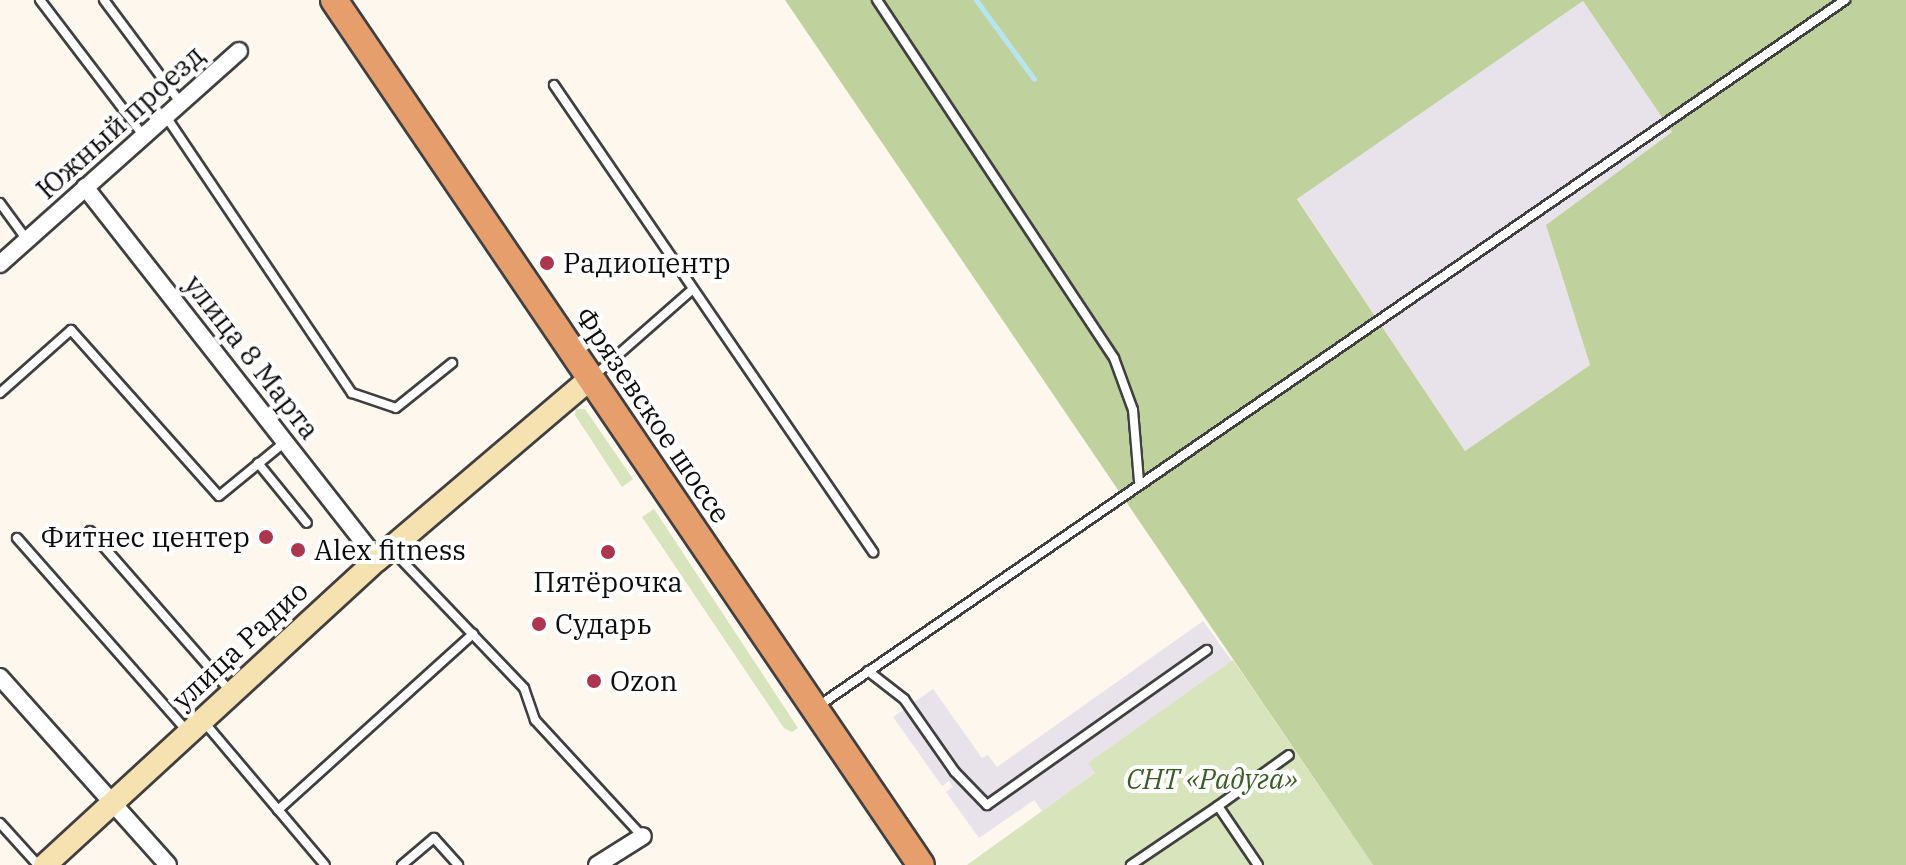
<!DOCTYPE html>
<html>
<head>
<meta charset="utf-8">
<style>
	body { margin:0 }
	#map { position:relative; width:1906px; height:865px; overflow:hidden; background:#fdf7ee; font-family:"IBM Plex Serif",serif }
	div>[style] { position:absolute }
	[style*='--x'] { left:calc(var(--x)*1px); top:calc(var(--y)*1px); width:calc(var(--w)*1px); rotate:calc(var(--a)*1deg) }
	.industrial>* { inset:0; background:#e8e2ea }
	.green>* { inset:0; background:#d8e4bc }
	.forest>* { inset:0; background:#bfd29d }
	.stream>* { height:5px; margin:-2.5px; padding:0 2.5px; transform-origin:2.5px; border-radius:2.5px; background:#b8e4ef }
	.roads { filter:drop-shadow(2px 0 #404040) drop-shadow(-2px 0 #404040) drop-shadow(0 2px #404040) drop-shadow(0 -2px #404040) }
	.service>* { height:8px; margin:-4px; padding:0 4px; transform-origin:4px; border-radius:4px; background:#fff }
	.minor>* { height:16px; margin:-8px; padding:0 8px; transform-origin:8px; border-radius:8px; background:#fff }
	.secondary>* { height:22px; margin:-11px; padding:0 11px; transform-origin:11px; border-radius:11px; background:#f6e1b0 }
	.trunk>* { height:26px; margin:-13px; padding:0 13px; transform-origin:13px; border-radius:13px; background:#e69f6c }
	.dots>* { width:22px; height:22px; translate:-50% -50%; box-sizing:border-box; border:4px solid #fff; border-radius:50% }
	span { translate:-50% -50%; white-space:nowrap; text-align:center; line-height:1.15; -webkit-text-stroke:8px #fff; paint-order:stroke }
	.street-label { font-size:28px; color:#0d0d0d }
	.poi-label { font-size:28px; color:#0d0d0d }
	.left { translate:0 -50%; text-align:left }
	.right { translate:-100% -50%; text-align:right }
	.park-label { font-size:28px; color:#3a5d25; font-style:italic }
</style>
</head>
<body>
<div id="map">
	<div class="industrial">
		<i style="clip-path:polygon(1583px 1px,1672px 132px,1546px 225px,1590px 365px,1465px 451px,1297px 198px)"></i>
		<i style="clip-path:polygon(1203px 621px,1232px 661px,1089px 763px,1095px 773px,1042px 811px,1034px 800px,979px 838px,946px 792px,953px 787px,949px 781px,942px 786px,893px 717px,933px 689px,982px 758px,988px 755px,997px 767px)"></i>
	</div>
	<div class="green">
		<i style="clip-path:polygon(585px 409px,633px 479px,622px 487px,575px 415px,576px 409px)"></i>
		<i style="clip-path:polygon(654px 509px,798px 728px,792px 732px,784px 728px,642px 517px)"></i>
		<i style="clip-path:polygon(1233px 660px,1373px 865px,967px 865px,1095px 773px,1088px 763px)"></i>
	</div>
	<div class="forest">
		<i style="clip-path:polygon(evenodd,785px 0,1906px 0,1906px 865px,1373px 865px,785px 0,1583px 1px,1672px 132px,1546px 225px,1590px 365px,1465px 451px,1297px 199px,1583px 1px)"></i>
	</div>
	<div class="stream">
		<i style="--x:976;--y:0;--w:98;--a:53.7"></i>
	</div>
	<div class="roads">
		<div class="service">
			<i style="--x:40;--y:0;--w:168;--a:52.7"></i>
			<i style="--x:104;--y:0;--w:127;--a:53.3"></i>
			<i style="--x:877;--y:0;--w:429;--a:56.5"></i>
			<i style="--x:1114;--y:358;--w:55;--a:69.9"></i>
			<i style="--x:1133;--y:410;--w:71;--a:85.2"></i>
			<i style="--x:554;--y:85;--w:566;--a:55.66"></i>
			<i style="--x:165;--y:115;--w:335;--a:56.1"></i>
			<i style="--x:352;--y:393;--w:46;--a:18.8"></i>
			<i style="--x:396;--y:408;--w:72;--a:-38.8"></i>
			<i style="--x:0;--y:203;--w:46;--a:53.9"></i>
			<i style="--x:595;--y:375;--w:130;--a:-41.3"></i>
			<i style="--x:0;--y:393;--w:95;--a:-41.6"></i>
			<i style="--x:71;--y:330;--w:222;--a:48.3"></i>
			<i style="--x:219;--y:496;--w:85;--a:-39.3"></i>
			<i style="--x:258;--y:463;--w:77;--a:50.8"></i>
			<i style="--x:90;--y:531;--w:214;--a:48.8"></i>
			<i style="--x:17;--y:538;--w:259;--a:48.6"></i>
			<i style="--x:392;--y:550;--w:191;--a:46.3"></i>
			<i style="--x:524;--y:688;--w:34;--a:71"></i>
			<i style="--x:535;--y:720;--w:158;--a:47.3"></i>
			<i style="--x:868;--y:671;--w:46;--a:37.9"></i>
			<i style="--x:904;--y:699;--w:89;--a:55.1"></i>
			<i style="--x:955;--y:772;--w:46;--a:45.9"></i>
			<i style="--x:987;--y:805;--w:269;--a:-35.2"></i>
			<i style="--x:817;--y:707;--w:1248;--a:-34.52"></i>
			<i style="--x:204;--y:722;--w:187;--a:49.8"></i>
			<i style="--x:1218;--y:806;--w:87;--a:-35.7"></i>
			<i style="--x:278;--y:810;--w:263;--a:-42.1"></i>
			<i style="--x:0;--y:823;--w:57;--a:47.9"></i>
			<i style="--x:402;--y:865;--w:42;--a:-40.2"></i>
			<i style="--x:434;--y:838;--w:36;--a:48"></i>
			<i style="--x:1131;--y:865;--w:105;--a:-34.1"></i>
			<i style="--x:1218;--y:806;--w:71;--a:55.9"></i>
		</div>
		<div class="minor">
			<i style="--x:85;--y:187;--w:474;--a:51.9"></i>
			<i style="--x:0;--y:264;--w:320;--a:-41.7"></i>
			<i style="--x:0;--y:677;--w:252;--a:48.2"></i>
			<i style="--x:597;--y:865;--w:54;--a:-32.2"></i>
		</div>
		<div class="secondary">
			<i style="--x:45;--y:865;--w:451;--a:-42.6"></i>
			<i style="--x:377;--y:560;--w:280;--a:-40.4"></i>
		</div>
		<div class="trunk">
			<i style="--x:334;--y:0;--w:1045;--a:55.84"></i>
		</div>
	</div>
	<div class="dots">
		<i style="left:547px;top:263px;background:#ac3550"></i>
		<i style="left:266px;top:537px;background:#ac3550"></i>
		<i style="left:298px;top:550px;background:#ac3550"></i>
		<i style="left:608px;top:552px;background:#ac3550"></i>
		<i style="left:539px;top:624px;background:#ac3550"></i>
		<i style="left:594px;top:681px;background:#ac3550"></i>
	</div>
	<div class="street-label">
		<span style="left:120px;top:122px;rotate:-42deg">Южный проезд</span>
		<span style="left:252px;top:357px;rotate:52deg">улица 8 Марта</span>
		<span style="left:653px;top:415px;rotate:56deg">Фрязевское шоссе</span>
		<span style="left:240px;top:645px;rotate:-43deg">улица Радио</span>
	</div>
	<div class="poi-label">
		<span class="left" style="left:563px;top:263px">Радиоцентр</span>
		<span class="right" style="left:250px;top:537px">Фитнес центер</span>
		<span class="left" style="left:314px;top:550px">Alex fitness</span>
		<span style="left:608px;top:582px">Пятёрочка</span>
		<span class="left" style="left:555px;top:624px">Сударь</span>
		<span class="left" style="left:610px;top:681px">Ozon</span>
	</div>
	<div class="park-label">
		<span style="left:1212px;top:779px">СНТ «Радуга»</span>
	</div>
</div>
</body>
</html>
